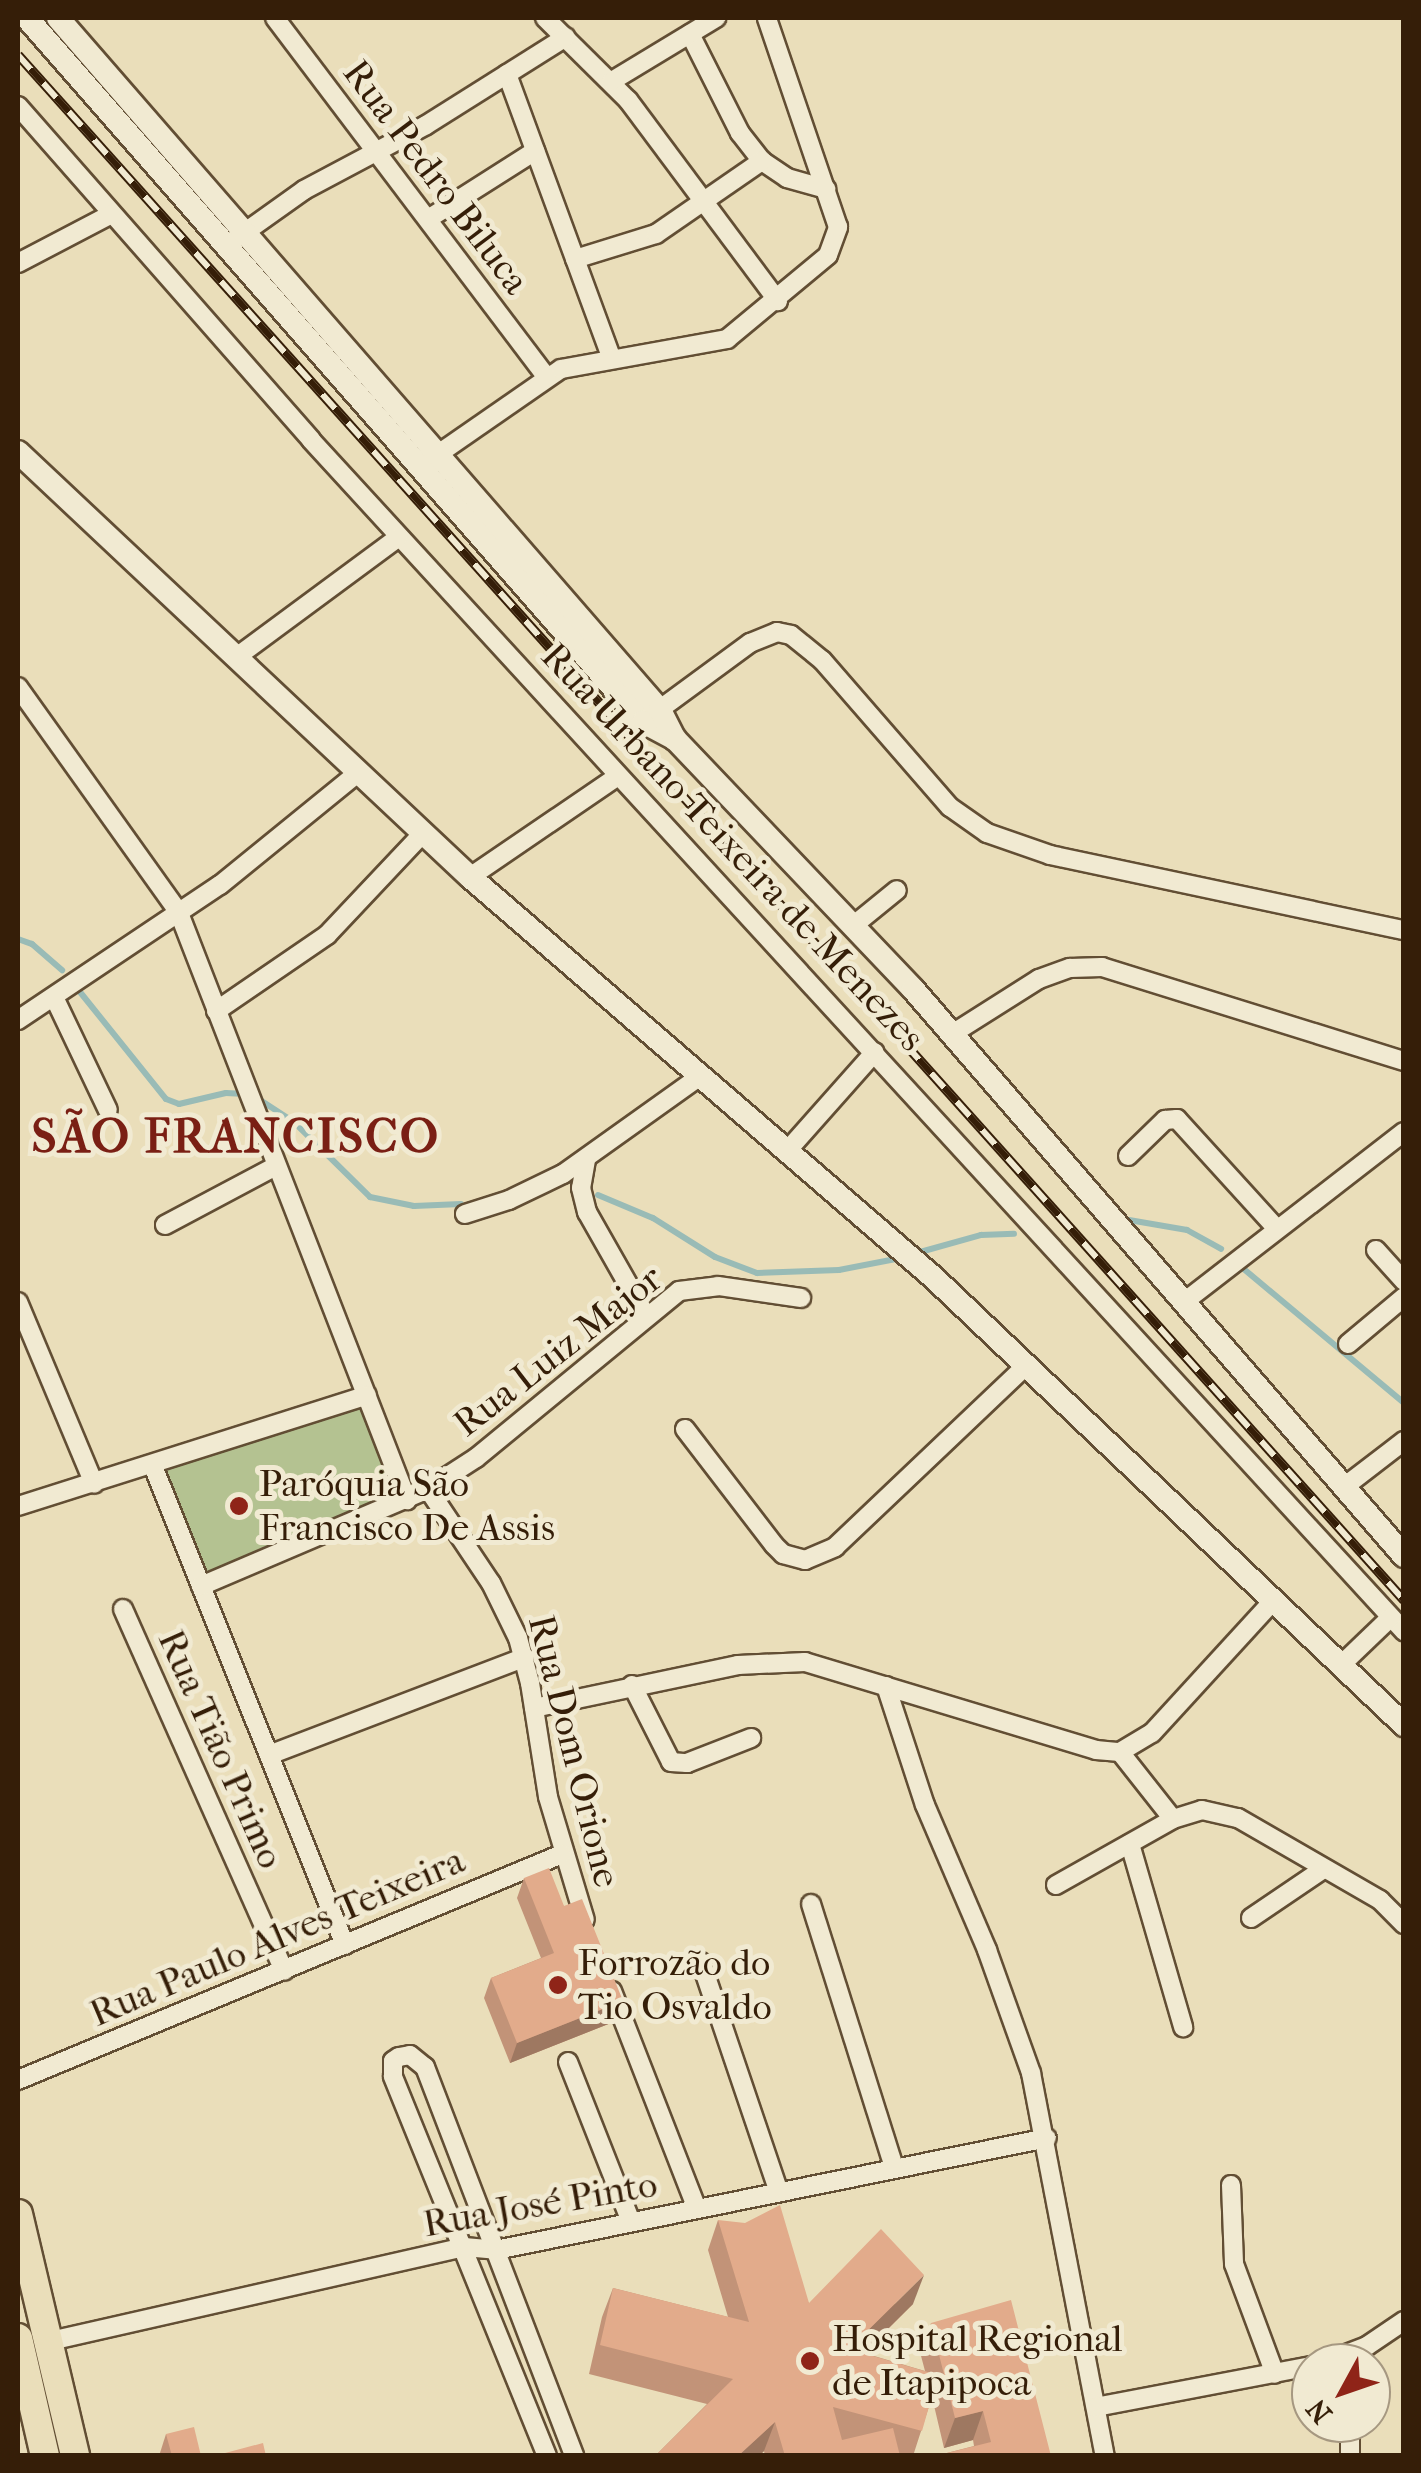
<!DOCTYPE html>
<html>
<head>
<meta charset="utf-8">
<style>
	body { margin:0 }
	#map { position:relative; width:1421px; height:2473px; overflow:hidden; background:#eadeba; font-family:"IM FELL French Canon",serif }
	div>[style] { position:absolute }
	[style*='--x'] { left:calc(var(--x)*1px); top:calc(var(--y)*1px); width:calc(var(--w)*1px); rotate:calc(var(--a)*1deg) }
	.green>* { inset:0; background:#b4c291 }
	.stream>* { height:6px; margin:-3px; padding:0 3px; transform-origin:3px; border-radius:3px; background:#99bbb6 }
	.roads { filter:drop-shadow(2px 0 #624e34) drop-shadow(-2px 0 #624e34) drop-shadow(0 2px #624e34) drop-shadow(0 -2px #624e34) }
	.street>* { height:18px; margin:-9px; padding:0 9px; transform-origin:9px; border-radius:9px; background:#f1ead2 }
	.secondary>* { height:22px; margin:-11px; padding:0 11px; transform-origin:11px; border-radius:11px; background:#f1ead2 }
	.primary>* { height:28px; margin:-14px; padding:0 14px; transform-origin:14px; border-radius:14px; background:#eadeba }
	.rail>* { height:10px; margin-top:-5px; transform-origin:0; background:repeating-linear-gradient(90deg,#f1ead2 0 19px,#351e08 0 38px); box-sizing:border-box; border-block:2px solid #351e08 }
	.wall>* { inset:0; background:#c29378 }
	.shaded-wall>* { inset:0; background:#9e7861 }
	.building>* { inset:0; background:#e2ab8b }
	.dots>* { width:28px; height:28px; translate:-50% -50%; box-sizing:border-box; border:5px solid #f1ead2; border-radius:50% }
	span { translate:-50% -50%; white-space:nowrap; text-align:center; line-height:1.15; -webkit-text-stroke:10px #f1ead2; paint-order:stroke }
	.street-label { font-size:38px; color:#351e08 }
	.poi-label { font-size:38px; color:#351e08 }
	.left { translate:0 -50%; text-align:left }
	.district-label { font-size:48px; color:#7a1f14; font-weight:700; letter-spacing:2.5px }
	.frame { position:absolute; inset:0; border:20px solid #351e08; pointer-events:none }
	.north { position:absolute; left:1291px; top:2343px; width:100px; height:100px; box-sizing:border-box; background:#f1ead2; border:2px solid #a69881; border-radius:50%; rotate:230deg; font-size:28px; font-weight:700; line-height:40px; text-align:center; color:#351e08 }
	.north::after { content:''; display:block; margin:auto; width:35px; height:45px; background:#8f2418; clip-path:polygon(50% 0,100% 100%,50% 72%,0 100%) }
</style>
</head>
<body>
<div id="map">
	<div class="green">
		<i style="clip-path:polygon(367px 1395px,407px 1500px,201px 1586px,153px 1466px)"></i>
	</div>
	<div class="stream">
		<i style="--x:18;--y:939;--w:15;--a:20"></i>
		<i style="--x:32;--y:944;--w:40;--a:41"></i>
		<i style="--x:80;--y:992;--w:137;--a:51.2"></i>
		<i style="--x:166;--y:1099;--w:14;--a:21"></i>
		<i style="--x:179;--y:1104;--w:48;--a:-13.2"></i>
		<i style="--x:226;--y:1093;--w:19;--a:3"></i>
		<i style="--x:257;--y:1098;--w:44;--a:33"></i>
		<i style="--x:294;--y:1122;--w:107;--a:44.6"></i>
		<i style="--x:370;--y:1197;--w:45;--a:11.6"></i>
		<i style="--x:414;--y:1206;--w:47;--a:-2.4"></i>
		<i style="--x:598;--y:1195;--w:60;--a:22.7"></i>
		<i style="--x:653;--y:1218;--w:73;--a:32.2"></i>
		<i style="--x:715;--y:1257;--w:45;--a:20.9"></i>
		<i style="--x:757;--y:1273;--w:82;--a:-2.1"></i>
		<i style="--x:839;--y:1270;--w:63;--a:-11"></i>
		<i style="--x:1129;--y:1220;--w:59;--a:9.8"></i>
		<i style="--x:1187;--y:1230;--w:39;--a:29"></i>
		<i style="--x:913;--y:1254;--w:71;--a:-15.6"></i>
		<i style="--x:981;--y:1235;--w:33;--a:-2"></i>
		<i style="--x:1239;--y:1265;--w:215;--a:39.9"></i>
	</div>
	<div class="roads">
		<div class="street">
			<i style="--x:275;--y:18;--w:449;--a:52.9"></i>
			<i style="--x:545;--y:18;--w:117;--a:44.7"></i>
			<i style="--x:628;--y:100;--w:251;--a:53.3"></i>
			<i style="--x:690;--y:34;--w:111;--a:63.2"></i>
			<i style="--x:740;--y:133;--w:36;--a:52"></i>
			<i style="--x:762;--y:161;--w:30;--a:34"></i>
			<i style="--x:787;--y:178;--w:41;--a:15.8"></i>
			<i style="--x:507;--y:74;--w:301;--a:69.8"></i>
			<i style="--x:612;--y:81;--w:122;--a:-31.2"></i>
			<i style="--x:18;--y:106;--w:444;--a:48.7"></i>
			<i style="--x:311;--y:440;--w:1617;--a:47.46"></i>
			<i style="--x:428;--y:219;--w:127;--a:-32.4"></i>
			<i style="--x:234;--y:240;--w:86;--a:-35.5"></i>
			<i style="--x:304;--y:190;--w:138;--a:-28"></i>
			<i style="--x:426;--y:125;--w:165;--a:-32.2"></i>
			<i style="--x:575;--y:259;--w:85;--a:-17.2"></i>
			<i style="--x:656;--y:234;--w:129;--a:-34.6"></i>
			<i style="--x:18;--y:263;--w:104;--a:-27.6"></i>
			<i style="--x:431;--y:459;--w:158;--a:-34.7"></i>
			<i style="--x:561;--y:369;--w:169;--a:-10.2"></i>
			<i style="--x:727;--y:339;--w:131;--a:-39.7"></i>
			<i style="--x:828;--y:255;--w:30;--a:-70"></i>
			<i style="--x:838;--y:227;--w:221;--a:-108.8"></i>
			<i style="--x:238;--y:656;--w:200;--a:-36.5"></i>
			<i style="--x:18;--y:687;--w:277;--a:54.5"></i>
			<i style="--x:179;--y:913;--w:630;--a:68.77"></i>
			<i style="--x:652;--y:715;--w:122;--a:-36.3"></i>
			<i style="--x:750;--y:643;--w:29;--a:-22"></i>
			<i style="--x:777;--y:632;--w:14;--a:12"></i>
			<i style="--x:791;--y:635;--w:40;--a:39"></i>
			<i style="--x:822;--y:660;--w:195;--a:49"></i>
			<i style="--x:950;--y:807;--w:45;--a:35.1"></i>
			<i style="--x:987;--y:833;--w:67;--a:19.2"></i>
			<i style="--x:1050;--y:855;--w:362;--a:12"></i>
			<i style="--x:470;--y:877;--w:179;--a:-34.3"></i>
			<i style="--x:854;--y:925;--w:55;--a:-39.1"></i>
			<i style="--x:54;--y:997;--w:125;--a:64.5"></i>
			<i style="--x:216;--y:1011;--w:135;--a:-34.4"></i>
			<i style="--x:327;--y:935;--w:140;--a:-46.7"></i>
			<i style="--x:18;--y:1020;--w:243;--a:-33.8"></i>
			<i style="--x:220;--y:885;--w:179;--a:-39.1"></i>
			<i style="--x:952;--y:1034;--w:103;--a:-32.3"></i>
			<i style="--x:1039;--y:979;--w:33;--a:-20"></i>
			<i style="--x:1070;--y:968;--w:32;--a:-2"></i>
			<i style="--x:1102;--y:967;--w:316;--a:17.3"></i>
			<i style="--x:787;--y:1151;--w:132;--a:-48.4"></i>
			<i style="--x:1128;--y:1156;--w:52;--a:-44.2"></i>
			<i style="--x:1165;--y:1120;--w:12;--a:-5"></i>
			<i style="--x:1177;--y:1119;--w:149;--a:47.7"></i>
			<i style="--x:586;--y:1160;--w:28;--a:100"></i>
			<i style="--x:581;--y:1188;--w:25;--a:76"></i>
			<i style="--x:587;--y:1212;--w:117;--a:60.4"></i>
			<i style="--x:465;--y:1214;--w:46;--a:-17.7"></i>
			<i style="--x:509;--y:1200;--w:60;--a:-25.7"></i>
			<i style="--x:563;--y:1174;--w:167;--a:-35.5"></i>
			<i style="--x:165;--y:1225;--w:126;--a:-28"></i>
			<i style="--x:1376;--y:1250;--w:42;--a:47.9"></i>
			<i style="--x:18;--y:1302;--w:197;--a:67.3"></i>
			<i style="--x:1184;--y:1302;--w:278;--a:-37.7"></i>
			<i style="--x:1348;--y:1344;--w:73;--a:-40"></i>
			<i style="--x:685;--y:1429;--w:146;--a:52.5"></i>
			<i style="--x:774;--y:1545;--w:13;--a:45"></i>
			<i style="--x:783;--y:1554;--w:23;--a:15"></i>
			<i style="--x:805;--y:1560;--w:33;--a:-23"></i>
			<i style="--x:835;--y:1547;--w:265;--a:-43.5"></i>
			<i style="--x:153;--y:1466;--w:516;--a:68.16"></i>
			<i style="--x:1344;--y:1487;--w:76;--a:-37.5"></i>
			<i style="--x:428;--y:1489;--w:113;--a:56.2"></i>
			<i style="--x:491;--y:1583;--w:61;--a:63.9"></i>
			<i style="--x:518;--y:1638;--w:47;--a:75.1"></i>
			<i style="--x:530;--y:1683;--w:115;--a:81"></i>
			<i style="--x:548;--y:1797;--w:128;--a:73.3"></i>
			<i style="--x:18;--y:1506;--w:366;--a:-17.6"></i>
			<i style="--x:201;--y:1586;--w:247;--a:-23.1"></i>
			<i style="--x:428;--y:1489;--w:57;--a:-32.9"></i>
			<i style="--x:476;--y:1458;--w:263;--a:-39.4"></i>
			<i style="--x:679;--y:1291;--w:39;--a:-7"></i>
			<i style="--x:718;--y:1286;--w:84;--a:8.2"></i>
			<i style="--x:123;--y:1609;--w:396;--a:66"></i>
			<i style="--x:1341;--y:1665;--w:69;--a:-43.8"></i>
			<i style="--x:632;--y:1685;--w:86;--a:63.1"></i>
			<i style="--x:671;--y:1762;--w:16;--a:4"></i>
			<i style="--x:687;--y:1763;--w:69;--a:-21.3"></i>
			<i style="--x:886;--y:1686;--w:125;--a:71.9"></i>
			<i style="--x:925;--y:1805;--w:158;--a:66.8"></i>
			<i style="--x:987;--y:1950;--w:131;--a:70.3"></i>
			<i style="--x:1031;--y:2073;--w:390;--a:79.1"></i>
			<i style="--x:534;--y:1708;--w:208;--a:-11.9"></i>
			<i style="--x:738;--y:1665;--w:67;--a:-2.6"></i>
			<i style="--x:805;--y:1662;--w:304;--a:16.8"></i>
			<i style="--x:1096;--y:1750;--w:24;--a:5"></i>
			<i style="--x:1120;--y:1752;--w:37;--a:-31"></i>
			<i style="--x:1152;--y:1733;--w:179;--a:-47.5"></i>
			<i style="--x:1120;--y:1752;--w:85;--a:51.7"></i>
			<i style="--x:1173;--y:1819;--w:30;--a:-17"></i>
			<i style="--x:1202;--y:1810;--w:37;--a:13"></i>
			<i style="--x:1238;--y:1818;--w:164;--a:30"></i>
			<i style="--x:1380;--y:1900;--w:34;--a:45"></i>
			<i style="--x:269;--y:1755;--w:274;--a:-20.9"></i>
			<i style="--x:1130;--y:1844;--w:191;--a:73.8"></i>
			<i style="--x:1056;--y:1885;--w:134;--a:-29.4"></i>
			<i style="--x:811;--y:1904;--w:276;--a:72.5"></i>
			<i style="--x:1251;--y:1918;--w:86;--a:-34.1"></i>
			<i style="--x:701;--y:1962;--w:243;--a:71.3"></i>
			<i style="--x:612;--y:1991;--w:234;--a:68.7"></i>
			<i style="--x:568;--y:2062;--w:172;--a:68.5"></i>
			<i style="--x:18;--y:2080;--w:589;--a:-22.56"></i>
			<i style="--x:1231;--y:2185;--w:79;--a:87.8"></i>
			<i style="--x:1234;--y:2264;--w:117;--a:69.6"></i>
			<i style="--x:46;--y:2342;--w:429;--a:-12.8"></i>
			<i style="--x:464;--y:2247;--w:32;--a:5"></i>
			<i style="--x:496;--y:2250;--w:562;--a:-11.49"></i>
			<i style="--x:1323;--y:2363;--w:47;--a:-21.1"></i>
			<i style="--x:1367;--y:2346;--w:45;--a:-34"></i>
			<i style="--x:1096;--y:2407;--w:219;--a:-10.8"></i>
			<i style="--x:547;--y:2456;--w:410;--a:-112.1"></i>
			<i style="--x:393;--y:2076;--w:15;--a:-90"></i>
			<i style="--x:393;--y:2061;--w:7;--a:-34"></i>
			<i style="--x:399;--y:2057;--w:11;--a:-10"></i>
			<i style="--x:410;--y:2055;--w:19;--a:39"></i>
			<i style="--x:425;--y:2067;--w:417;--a:69"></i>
			<i style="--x:1350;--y:2456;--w:33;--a:-90"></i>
		</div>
		<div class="secondary">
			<i style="--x:27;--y:18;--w:935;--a:48.81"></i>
			<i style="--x:643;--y:722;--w:36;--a:28"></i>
			<i style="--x:58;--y:18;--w:917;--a:48.98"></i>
			<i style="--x:660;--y:710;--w:33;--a:63"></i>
			<i style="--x:675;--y:739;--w:345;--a:46.4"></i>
			<i style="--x:913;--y:989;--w:750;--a:49.11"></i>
			<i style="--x:18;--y:452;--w:620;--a:43.24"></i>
			<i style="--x:470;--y:877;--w:613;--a:40.83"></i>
			<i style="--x:934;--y:1278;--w:649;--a:43.56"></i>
		</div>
		<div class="primary">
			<i style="--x:18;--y:2214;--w:249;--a:76.7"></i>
			<i style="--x:18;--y:2338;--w:121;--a:77.1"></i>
		</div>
	</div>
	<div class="rail">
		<i style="--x:18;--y:55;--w:2076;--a:48.11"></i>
	</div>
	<div class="wall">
		<i style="clip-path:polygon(524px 1878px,564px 1906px,616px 2021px,510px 2063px,484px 1998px,491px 1978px,541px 1958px,517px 1898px)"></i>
		<i style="clip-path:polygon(718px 2220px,809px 2303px,913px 2304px,864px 2353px,925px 2371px,920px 2352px,931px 2323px,1051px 2456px,935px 2456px,974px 2446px,973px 2440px,944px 2448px,932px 2397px,913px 2456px,765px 2456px,764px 2451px,759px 2456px,655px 2456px,707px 2404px,589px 2374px,602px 2317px,613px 2288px,728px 2317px,708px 2250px)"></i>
		<i style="clip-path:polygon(166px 2434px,201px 2456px,159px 2456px)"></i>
	</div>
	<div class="shaded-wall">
		<i style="clip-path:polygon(623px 2001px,616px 2021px,510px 2063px,517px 2043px)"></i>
		<i style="clip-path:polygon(924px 2275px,913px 2304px,838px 2378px,849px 2349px)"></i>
		<i style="clip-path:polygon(983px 2411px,973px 2440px,944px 2448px,955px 2418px)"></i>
		<i style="clip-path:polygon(775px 2422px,764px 2451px,759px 2456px,738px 2456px)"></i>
	</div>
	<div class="building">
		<i style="clip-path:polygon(549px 1868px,564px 1906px,582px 1899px,623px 2001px,517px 2043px,491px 1978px,554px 1953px,524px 1878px)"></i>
		<i style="clip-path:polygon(780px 2205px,809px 2303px,881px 2229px,924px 2275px,849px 2349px,938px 2375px,922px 2431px,833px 2407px,842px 2440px,893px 2428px,900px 2456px,785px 2456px,775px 2422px,738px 2456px,655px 2456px,733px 2379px,600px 2345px,613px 2288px,749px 2322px,718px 2220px,745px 2223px)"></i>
		<i style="clip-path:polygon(1011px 2300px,1051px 2456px,994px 2456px,994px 2454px,988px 2456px,935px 2456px,991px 2442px,983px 2411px,955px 2418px,931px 2323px)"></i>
		<i style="clip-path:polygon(194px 2427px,201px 2456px,172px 2456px,166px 2434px)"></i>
		<i style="clip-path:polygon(263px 2443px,266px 2456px,214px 2456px)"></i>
	</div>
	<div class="dots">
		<i style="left:239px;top:1506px;background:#8f2418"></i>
		<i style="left:558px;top:1985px;background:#8f2418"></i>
		<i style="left:810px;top:2361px;background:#8f2418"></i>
	</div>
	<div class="street-label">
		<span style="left:436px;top:177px;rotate:53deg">Rua Pedro Biluca</span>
		<span style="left:733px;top:847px;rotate:47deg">Rua Urbano Teixeira de Menezes</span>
		<span style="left:558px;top:1351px;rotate:-38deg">Rua Luiz Major</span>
		<span style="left:221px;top:1749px;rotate:66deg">Rua Tião Primo</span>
		<span style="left:574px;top:1751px;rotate:76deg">Rua Dom Orione</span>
		<span style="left:277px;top:1937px;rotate:-23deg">Rua Paulo Alves Teixeira</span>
		<span style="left:540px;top:2204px;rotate:-10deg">Rua José Pinto</span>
	</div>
	<div class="poi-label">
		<span class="left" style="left:259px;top:1506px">Paróquia São<br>Francisco De Assis</span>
		<span class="left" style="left:578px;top:1985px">Forrozão do<br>Tio Osvaldo</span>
		<span class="left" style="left:832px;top:2361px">Hospital Regional<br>de Itapipoca</span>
	</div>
	<div class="district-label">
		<span style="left:236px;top:1137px">SÃO FRANCISCO</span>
	</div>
	<div class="frame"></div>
	<div class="north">N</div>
</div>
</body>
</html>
